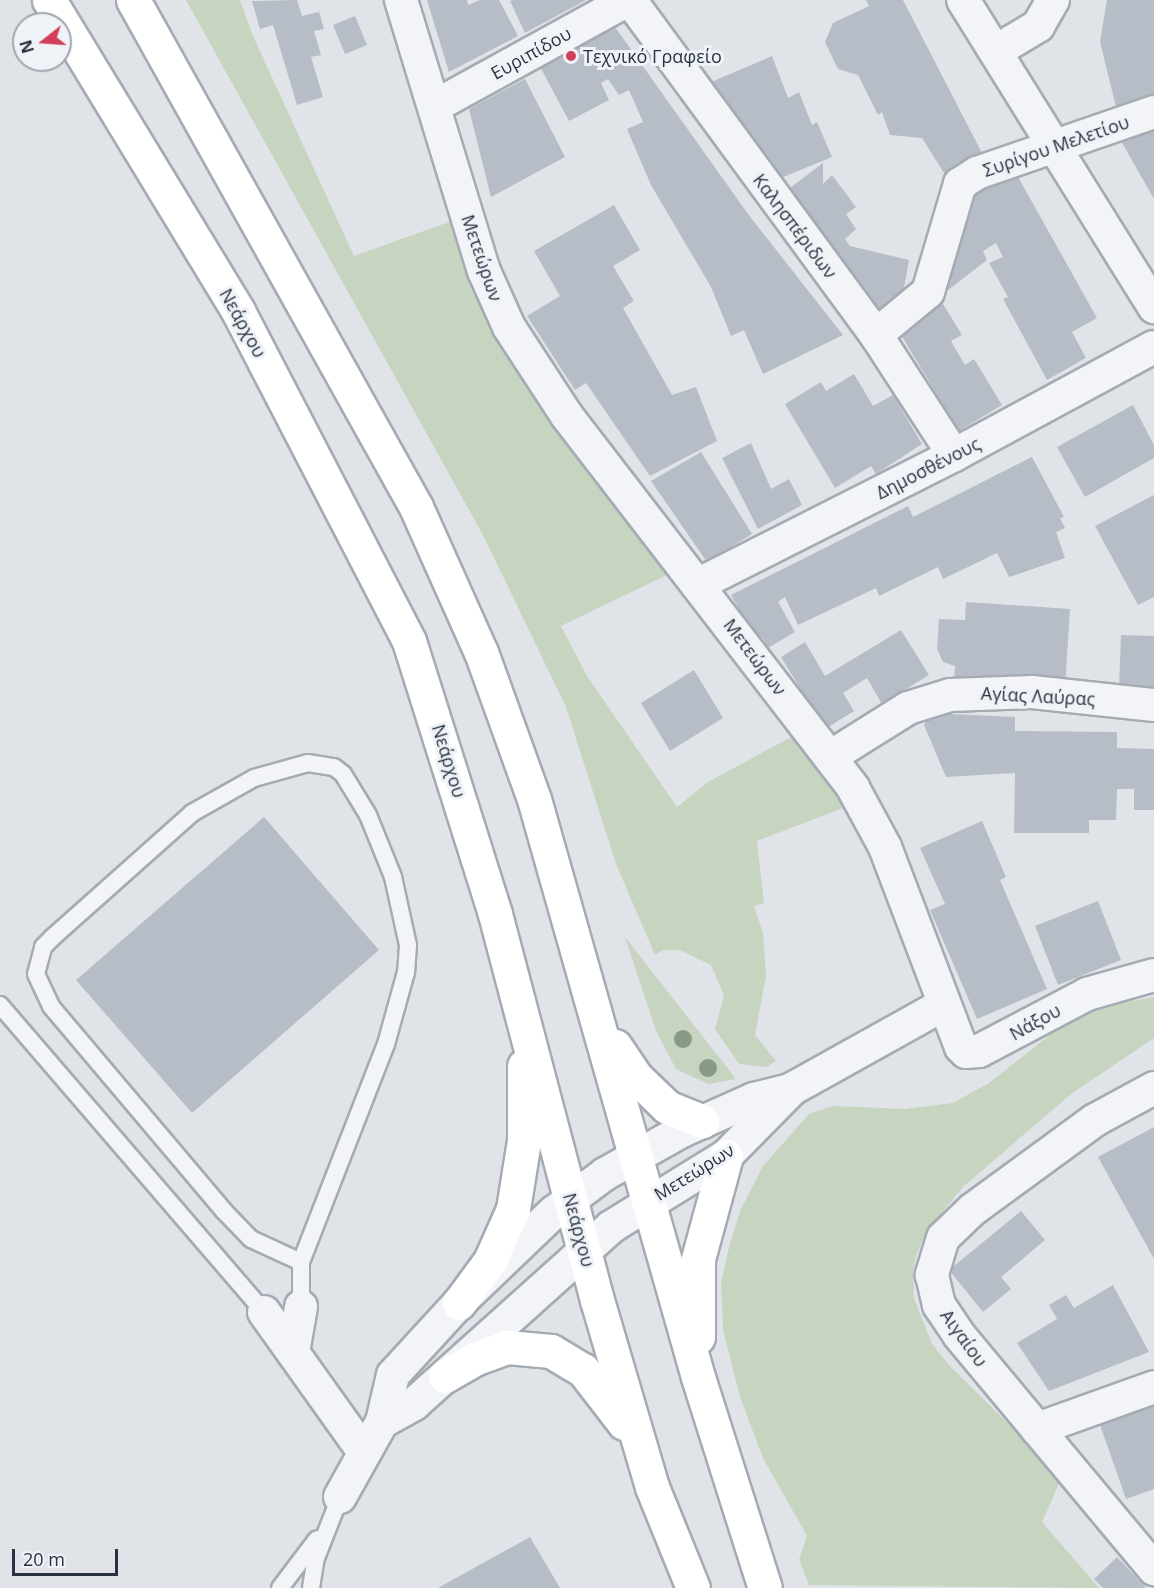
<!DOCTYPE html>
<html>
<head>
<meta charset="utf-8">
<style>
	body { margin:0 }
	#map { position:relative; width:1154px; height:1588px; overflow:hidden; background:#e0e4e9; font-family:"Open Sans",sans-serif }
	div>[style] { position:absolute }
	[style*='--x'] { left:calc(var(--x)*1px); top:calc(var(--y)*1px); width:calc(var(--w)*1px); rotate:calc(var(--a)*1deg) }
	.green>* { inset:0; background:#c6d4c0 }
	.building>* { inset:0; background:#b6bdc6 }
	.roads { filter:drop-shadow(2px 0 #a5abb3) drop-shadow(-2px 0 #a5abb3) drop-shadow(0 2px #a5abb3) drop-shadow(0 -2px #a5abb3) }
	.service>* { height:16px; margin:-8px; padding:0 8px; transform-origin:8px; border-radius:8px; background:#f2f4f7 }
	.minor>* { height:32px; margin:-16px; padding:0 16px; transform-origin:16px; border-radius:16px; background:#f2f4f7 }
	.primary>* { height:33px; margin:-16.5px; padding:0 16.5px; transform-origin:16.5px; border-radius:16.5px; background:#fff }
	.trees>* { width:18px; height:18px; margin:-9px; border-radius:50%; background:#879a85 }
	.dots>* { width:16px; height:16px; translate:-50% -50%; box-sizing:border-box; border:3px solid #eff3f7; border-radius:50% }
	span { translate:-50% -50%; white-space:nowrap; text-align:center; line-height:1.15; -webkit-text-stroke:6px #eff3f7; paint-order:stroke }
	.street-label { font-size:18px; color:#283241 }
	.poi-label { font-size:18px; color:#283241 }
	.left { translate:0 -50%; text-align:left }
	.north { position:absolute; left:12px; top:12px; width:60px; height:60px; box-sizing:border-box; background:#eff3f7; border:2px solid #9fa6ae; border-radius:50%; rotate:253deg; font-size:16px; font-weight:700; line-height:24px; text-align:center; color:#283241 }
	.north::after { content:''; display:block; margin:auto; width:21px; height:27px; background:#d33f5b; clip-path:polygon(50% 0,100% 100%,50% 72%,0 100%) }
	.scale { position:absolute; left:12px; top:1549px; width:106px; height:27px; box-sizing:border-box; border:3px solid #283241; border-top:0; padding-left:8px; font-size:18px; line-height:21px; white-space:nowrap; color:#283241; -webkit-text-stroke:4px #eff3f7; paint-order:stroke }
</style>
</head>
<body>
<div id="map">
	<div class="green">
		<i style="clip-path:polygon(186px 0,240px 0,253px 36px,354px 256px,452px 221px,480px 301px,512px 366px,568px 443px,671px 573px,561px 626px,587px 676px,677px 807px,708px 782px,795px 735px,848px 806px,757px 841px,764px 903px,754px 906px,763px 933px,766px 976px,755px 1035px,776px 1061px,766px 1067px,739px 1064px,715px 1029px,724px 995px,711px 965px,680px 950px,663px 950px,655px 955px,616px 864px,566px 707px,484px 537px)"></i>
		<i style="clip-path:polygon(625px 937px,736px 1079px,708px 1084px,676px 1069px,656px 1031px)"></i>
		<i style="clip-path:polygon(1154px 997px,1154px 1038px,1071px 1094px,963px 1187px,927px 1231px,916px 1255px,913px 1274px,914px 1298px,932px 1344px,949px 1365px,1062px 1477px,1042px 1522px,1099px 1588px,809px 1585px,799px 1560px,807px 1536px,763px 1458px,740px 1397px,723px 1330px,721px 1282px,730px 1243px,741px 1209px,763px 1166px,809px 1114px,833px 1106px,904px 1109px,953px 1103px,989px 1083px,1060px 1027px,1109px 1005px)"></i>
	</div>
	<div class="building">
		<i style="clip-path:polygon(297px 0,302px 16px,319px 12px,324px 29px,314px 31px,321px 55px,311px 57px,323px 97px,297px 105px,273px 25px,260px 29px,252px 1px)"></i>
		<i style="clip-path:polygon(427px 0,467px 0,468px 5px,480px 0,499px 0,518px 36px,449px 72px)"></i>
		<i style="clip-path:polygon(513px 0,586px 0,525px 33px,510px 1px)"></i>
		<i style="clip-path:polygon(866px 0,903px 0,983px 155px,944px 173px,922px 138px,890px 135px,882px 112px,878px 115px,858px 75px,838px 69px,825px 42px,833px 23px,869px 6px)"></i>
		<i style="clip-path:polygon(1107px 0,1154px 0,1154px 106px,1118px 115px,1100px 42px)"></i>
		<i style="clip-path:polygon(355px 16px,367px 45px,345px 54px,333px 25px)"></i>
		<i style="clip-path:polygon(610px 20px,748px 214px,843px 335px,763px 374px,744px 330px,731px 336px,711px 287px,651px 185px,627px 129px,643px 122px,629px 90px,619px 95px,608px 79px,601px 83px,609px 100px,569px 121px,537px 61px)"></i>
		<i style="clip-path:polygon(772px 56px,788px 98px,799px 92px,812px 125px,817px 122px,832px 157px,776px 180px,702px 86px)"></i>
		<i style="clip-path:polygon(525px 79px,565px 157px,491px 197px,469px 109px)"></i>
		<i style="clip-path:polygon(1154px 121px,1154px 199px,1117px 134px)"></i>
		<i style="clip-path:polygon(823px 163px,823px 184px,832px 175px,856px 207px,846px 214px,856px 229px,845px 239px,850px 246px,909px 260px,902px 299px,874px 318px,782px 194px)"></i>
		<i style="clip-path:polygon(1013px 168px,1097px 318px,1072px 332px,1086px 358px,1047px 380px,1003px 299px,1008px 297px,989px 263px,1003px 257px,996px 243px,983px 251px,987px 260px,943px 294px,968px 190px)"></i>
		<i style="clip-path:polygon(614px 205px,640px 250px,613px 266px,634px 301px,623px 308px,672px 395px,696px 387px,717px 441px,650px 476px,586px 383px,575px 390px,527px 316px,560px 296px,534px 251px)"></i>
		<i style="clip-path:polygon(943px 304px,962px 335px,951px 341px,959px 355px,965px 365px,974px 359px,1002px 405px,959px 431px,898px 330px)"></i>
		<i style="clip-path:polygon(854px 374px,873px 406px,893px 395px,922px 444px,876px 474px,871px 466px,835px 488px,785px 404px,821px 382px,826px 391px)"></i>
		<i style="clip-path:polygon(1133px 405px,1154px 445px,1154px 458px,1085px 497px,1057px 447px)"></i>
		<i style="clip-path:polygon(751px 443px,771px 489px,789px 479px,802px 505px,758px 529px,722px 458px)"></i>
		<i style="clip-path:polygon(701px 452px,752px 534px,707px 562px,651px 481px)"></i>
		<i style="clip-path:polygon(1032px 457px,1064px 517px,1060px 518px,1065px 528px,1056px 532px,1065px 558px,1009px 577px,997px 553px,943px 579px,938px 567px,879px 596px,876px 588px,798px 625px,785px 597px,778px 602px,795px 632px,768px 648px,762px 637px,757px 640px,731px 595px,908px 506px,913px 517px)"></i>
		<i style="clip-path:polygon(1154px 495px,1154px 597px,1138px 605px,1095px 526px)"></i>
		<i style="clip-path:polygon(966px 602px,1070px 609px,1065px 687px,954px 679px,955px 666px,943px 662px,937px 649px,939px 619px,965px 620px)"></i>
		<i style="clip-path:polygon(901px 630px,929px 675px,882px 704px,867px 678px,843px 693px,854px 711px,825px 729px,781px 657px,805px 642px,825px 676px)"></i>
		<i style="clip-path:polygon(1121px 635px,1154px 636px,1154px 690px,1119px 688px)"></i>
		<i style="clip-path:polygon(694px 670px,723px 718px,670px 751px,641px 703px)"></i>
		<i style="clip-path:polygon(930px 713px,1015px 717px,1015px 731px,1117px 732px,1117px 748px,1154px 749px,1154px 810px,1134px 810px,1134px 789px,1117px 789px,1116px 820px,1089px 820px,1089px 833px,1014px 833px,1015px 773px,946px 777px,924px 725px)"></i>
		<i style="clip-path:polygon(264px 817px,379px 950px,192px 1113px,76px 980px)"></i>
		<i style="clip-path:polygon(982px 821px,1006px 877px,1000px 880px,1047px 989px,977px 1019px,930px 910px,945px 904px,920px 848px)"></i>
		<i style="clip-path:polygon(1098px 901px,1121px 960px,1058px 985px,1035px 926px)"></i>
		<i style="clip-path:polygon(1154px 1127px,1154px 1259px,1098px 1157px)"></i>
		<i style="clip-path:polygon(1021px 1211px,1045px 1240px,1001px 1277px,1011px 1289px,983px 1312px,949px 1270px)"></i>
		<i style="clip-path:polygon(1113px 1285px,1149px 1352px,1049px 1391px,1017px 1343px,1057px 1319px,1049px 1305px,1066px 1295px,1074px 1308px)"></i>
		<i style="clip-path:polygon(1154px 1401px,1154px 1489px,1126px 1499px,1098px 1419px)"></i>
		<i style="clip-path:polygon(530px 1537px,560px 1588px,438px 1588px)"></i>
		<i style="clip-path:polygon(1117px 1557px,1146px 1588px,1103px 1588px,1094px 1579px)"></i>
	</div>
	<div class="roads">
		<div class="service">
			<i style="--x:0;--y:1005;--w:405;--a:49.3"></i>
			<i style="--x:301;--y:1262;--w:55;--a:-155.3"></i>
			<i style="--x:251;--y:1239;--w:39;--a:-134"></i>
			<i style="--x:224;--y:1211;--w:268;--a:-130.2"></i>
			<i style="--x:51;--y:1006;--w:35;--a:-115"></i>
			<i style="--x:36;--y:974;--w:28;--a:-75"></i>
			<i style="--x:43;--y:947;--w:14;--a:-45"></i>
			<i style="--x:53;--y:937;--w:186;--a:-41.7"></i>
			<i style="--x:192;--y:813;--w:71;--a:-29.4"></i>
			<i style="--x:254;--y:778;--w:56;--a:-15.5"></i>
			<i style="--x:308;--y:763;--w:26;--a:9"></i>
			<i style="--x:334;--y:767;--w:11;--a:38"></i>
			<i style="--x:343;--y:774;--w:48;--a:58.6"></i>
			<i style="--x:368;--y:815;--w:67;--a:68"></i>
			<i style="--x:393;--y:877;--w:70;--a:77.6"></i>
			<i style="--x:408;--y:945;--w:27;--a:94"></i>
			<i style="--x:406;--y:972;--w:75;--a:105.5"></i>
			<i style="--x:386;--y:1044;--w:234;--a:111.3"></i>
			<i style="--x:301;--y:1262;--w:45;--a:90"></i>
			<i style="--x:280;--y:1588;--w:61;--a:-52.9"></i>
			<i style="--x:311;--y:1588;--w:30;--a:-81"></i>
			<i style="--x:316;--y:1558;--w:66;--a:-68.5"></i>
		</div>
		<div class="minor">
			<i style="--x:401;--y:0;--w:283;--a:73"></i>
			<i style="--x:484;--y:271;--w:61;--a:65.9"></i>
			<i style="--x:509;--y:327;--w:106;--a:56.9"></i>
			<i style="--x:567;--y:416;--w:469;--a:52.4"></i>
			<i style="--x:853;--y:788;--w:67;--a:61.5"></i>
			<i style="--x:885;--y:847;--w:214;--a:69.2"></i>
			<i style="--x:961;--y:1047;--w:7;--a:45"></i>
			<i style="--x:966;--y:1052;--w:13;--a:-4"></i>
			<i style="--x:979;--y:1051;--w:122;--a:-27.8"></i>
			<i style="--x:1087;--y:994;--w:70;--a:-15.8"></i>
			<i style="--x:630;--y:0;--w:416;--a:53.7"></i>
			<i style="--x:876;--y:335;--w:143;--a:57"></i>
			<i style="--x:963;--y:0;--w:362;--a:58.1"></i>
			<i style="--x:998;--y:50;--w:47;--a:-31"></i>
			<i style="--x:1038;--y:26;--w:30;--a:-60"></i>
			<i style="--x:435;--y:106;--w:220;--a:-28.8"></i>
			<i style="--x:876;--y:335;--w:67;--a:-39.6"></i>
			<i style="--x:928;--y:292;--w:113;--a:-73.5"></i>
			<i style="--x:960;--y:184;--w:20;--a:-33"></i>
			<i style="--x:977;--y:173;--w:187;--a:-19"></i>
			<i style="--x:699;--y:584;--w:286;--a:-26.8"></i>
			<i style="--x:954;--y:455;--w:227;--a:-28.4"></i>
			<i style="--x:830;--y:757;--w:92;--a:-32.1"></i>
			<i style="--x:908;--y:708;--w:44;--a:-17.2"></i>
			<i style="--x:950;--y:695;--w:82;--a:-2.1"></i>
			<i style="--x:1032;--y:692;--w:123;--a:6.1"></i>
			<i style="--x:1154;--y:1088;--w:67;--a:151.5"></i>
			<i style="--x:1095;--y:1120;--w:152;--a:143.8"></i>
			<i style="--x:972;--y:1210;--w:40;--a:136"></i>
			<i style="--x:943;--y:1238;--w:39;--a:107"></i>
			<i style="--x:932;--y:1275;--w:31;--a:77"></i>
			<i style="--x:939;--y:1305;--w:36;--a:56"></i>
			<i style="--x:959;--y:1335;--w:305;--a:50.2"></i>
			<i style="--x:264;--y:1312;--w:172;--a:54.5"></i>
			<i style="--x:293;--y:1352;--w:46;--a:-79.9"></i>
			<i style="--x:382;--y:1422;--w:37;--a:-29"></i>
			<i style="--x:414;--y:1404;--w:265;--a:-41.9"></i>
			<i style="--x:611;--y:1227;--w:135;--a:-31.7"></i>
			<i style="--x:726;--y:1156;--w:94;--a:-45.4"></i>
			<i style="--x:792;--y:1089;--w:173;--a:-29.1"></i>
			<i style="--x:1037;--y:1429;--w:124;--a:-19.7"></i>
			<i style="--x:340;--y:1497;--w:86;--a:-60.8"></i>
			<i style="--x:382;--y:1422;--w:48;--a:-76.8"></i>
			<i style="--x:393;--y:1375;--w:98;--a:-47.5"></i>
			<i style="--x:459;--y:1303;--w:132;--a:-43.8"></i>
			<i style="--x:554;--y:1212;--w:64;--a:-36.7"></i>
			<i style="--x:605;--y:1174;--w:88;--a:-29.2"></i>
			<i style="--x:682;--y:1131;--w:79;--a:-24"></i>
			<i style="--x:754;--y:1099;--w:38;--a:-14"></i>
		</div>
		<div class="primary">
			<i style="--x:49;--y:0;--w:364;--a:58.7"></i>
			<i style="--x:238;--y:311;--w:372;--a:62.6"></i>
			<i style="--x:409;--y:641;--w:286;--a:72.5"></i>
			<i style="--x:495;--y:914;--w:399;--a:75.2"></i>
			<i style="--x:597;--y:1300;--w:195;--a:73.6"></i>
			<i style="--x:652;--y:1487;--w:109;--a:67.9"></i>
			<i style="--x:133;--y:0;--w:581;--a:60.83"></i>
			<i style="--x:416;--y:507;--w:159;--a:65.9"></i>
			<i style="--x:481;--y:652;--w:156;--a:70.2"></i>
			<i style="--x:534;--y:799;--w:601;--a:74.16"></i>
			<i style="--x:698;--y:1377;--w:221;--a:72.4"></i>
			<i style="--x:615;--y:1046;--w:37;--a:56"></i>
			<i style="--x:636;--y:1077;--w:43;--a:44.1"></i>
			<i style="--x:667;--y:1107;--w:38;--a:22"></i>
			<i style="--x:459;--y:1303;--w:52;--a:-53.6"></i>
			<i style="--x:490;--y:1261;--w:57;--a:-66.1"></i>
			<i style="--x:513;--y:1209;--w:70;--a:-80.9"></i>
			<i style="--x:524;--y:1140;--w:74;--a:-90"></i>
			<i style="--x:698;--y:1337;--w:78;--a:-90"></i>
			<i style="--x:698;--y:1259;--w:107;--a:-74.8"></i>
			<i style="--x:445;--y:1376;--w:34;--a:-30"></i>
			<i style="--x:474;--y:1359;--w:35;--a:-20"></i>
			<i style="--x:507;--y:1347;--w:44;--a:5.2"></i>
			<i style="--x:551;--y:1351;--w:37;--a:31"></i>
			<i style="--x:583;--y:1370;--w:67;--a:52.3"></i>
		</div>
	</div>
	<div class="trees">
		<i style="left:683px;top:1039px"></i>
		<i style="left:708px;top:1068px"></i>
	</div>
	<div class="dots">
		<i style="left:571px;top:56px;background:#d33f5b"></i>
	</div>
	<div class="street-label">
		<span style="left:531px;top:53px;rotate:-29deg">Ευριπίδου</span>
		<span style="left:1056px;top:146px;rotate:-19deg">Συρίγου Μελετίου</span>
		<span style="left:795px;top:226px;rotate:53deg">Καλησπέριδων</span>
		<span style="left:482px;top:258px;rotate:71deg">Μετεώρων</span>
		<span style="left:243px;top:323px;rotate:61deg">Νεάρχου</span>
		<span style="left:928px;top:468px;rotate:-27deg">Δημοσθένους</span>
		<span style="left:755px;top:657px;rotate:53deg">Μετεώρων</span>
		<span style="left:1038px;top:696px;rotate:3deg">Αγίας Λαύρας</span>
		<span style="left:449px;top:761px;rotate:73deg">Νεάρχου</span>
		<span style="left:1035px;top:1022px;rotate:-29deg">Νάξου</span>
		<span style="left:694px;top:1172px;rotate:-32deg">Μετεώρων</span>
		<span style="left:579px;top:1230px;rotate:75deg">Νεάρχου</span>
		<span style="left:964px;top:1338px;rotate:54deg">Αιγαίου</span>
	</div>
	<div class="poi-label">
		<span class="left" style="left:583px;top:56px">Τεχνικό Γραφείο</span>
	</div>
	<div class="north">N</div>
	<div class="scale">20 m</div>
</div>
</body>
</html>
